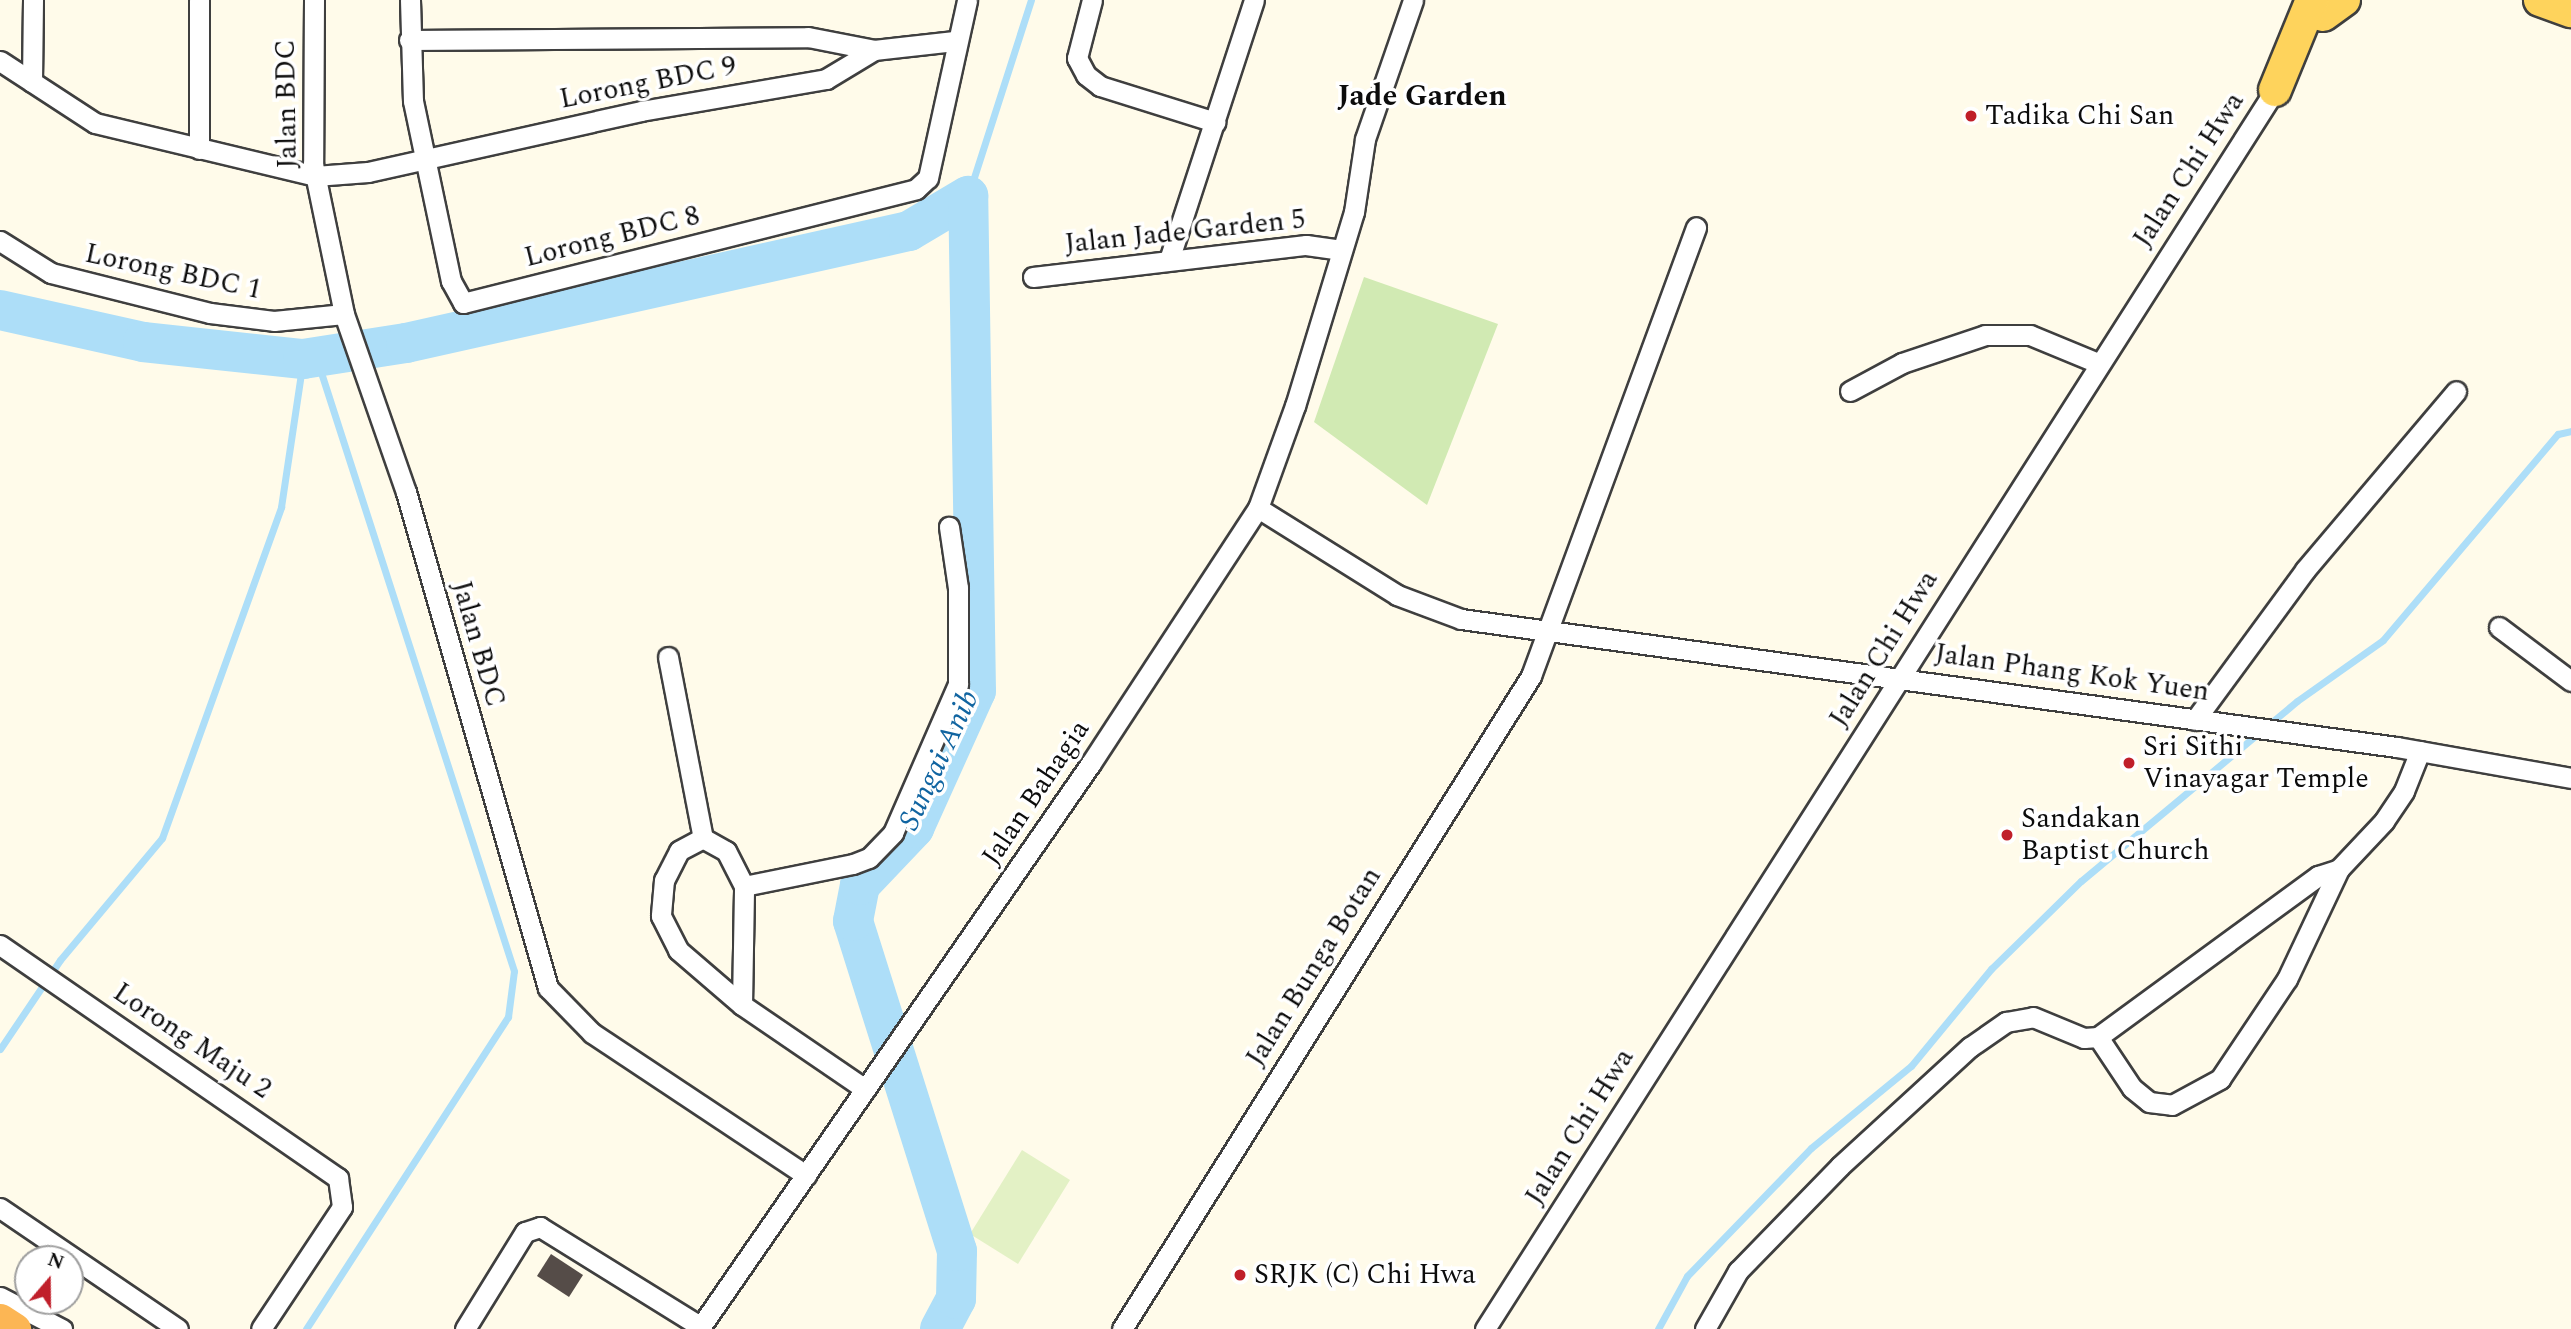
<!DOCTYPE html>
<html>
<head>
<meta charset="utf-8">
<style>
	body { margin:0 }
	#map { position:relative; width:2571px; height:1329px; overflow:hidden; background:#fffbea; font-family:Spectral,serif }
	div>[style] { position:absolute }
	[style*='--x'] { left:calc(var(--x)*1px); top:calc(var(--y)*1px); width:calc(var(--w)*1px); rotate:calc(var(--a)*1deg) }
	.green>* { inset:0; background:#d1eab3 }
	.pitch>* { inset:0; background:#e3f1c5 }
	.stream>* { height:7px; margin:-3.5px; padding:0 3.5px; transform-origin:3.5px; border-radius:3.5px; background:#addef8 }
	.river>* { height:40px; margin:-20px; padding:0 20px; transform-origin:20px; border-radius:20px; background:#addef8 }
	.building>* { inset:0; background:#554c48 }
	.roads { filter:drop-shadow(2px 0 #3f3f3f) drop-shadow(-2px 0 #3f3f3f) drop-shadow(0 2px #3f3f3f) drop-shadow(0 -2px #3f3f3f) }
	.minor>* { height:19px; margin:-9.5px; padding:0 9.5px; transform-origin:9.5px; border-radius:9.5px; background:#fff }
	.primary>* { height:32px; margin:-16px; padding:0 16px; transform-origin:16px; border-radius:16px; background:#fed35c }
	.trunk>* { height:33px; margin:-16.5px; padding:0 16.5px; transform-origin:16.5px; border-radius:16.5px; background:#fcb654 }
	.dots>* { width:19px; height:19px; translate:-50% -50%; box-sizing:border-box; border:4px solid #fff; border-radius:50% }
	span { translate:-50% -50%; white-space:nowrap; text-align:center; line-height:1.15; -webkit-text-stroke:7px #fff; paint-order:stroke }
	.street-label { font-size:28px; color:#0c0c0c }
	.poi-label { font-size:28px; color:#0c0c0c }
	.left { translate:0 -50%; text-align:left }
	.neighbourhood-label { font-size:30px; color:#0c0c0c; font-weight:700 }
	.water-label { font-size:30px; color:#1165a1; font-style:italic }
	.north { position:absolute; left:14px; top:1245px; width:70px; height:70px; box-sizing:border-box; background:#fff; border:2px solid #9e9e9e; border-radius:50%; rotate:20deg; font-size:19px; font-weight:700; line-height:28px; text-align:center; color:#0c0c0c }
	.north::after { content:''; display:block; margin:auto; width:24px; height:32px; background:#c01f2a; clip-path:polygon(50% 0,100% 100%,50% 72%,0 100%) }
</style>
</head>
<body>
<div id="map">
	<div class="green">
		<i style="clip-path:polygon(1364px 277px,1498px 324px,1427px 505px,1314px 422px)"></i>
	</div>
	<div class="pitch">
		<i style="clip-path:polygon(1022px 1150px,1070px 1180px,1018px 1264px,970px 1234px)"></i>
	</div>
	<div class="stream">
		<i style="--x:968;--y:196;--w:206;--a:-72.2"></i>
		<i style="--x:0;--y:1049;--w:107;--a:-56"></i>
		<i style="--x:60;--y:960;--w:159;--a:-50.1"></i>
		<i style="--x:162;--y:838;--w:352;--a:-70.2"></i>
		<i style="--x:281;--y:507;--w:150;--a:-81.5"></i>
		<i style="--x:306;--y:1329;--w:372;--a:-57.1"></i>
		<i style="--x:508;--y:1017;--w:46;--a:-82.6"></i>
		<i style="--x:514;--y:971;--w:645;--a:-107.87"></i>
		<i style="--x:1658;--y:1329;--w:60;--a:-61.3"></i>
		<i style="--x:1687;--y:1276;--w:178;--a:-45.9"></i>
		<i style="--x:1811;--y:1148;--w:129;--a:-39.4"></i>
		<i style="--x:1911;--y:1066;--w:126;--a:-50.5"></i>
		<i style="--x:1991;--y:969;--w:126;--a:-44.4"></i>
		<i style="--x:2081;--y:881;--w:281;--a:-39.8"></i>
		<i style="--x:2297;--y:701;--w:105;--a:-35.3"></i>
		<i style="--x:2383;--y:640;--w:270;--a:-49.7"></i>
		<i style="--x:2558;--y:434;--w:13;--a:-13"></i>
	</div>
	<div class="river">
		<i style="--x:0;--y:310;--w:147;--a:12.6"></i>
		<i style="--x:143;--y:342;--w:161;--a:6.1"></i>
		<i style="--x:303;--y:359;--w:104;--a:-8.8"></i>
		<i style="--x:406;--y:343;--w:515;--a:-12.55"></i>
		<i style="--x:909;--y:231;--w:69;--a:-30.7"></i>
		<i style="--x:940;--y:1329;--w:34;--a:-62"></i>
		<i style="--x:956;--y:1299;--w:48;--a:-88.8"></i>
		<i style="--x:957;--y:1251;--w:346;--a:-107.5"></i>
		<i style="--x:853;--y:921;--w:37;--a:-79"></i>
		<i style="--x:860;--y:885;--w:79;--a:-46.5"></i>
		<i style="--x:914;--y:828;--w:150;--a:-65.7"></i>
		<i style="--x:976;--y:691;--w:495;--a:-90.9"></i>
	</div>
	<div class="building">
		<i style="clip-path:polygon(551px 1254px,583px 1275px,569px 1297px,537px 1276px)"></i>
	</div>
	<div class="roads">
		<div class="minor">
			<i style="--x:199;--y:0;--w:149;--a:90"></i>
			<i style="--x:314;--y:0;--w:164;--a:90.3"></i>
			<i style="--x:313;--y:164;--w:153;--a:78.3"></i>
			<i style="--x:344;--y:314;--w:188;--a:70.8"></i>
			<i style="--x:406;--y:492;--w:516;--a:74.02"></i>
			<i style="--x:548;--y:988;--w:63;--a:45.6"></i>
			<i style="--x:592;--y:1033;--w:257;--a:33.6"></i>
			<i style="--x:410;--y:0;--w:101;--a:88.3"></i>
			<i style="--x:413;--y:101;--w:184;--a:78.1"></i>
			<i style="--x:451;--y:281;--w:25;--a:61"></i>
			<i style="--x:463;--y:303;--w:467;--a:-14.1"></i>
			<i style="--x:916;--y:189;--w:16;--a:-43"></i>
			<i style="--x:928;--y:178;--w:182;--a:-77.6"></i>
			<i style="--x:1092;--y:0;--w:60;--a:104.5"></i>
			<i style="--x:1077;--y:58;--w:19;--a:62"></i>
			<i style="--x:1086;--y:75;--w:18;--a:38"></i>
			<i style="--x:1100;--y:86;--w:121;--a:17.4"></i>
			<i style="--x:409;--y:40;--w:399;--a:-0.4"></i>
			<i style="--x:808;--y:37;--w:67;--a:11.1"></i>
			<i style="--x:874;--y:50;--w:81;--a:-6.4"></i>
			<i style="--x:0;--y:61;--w:113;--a:33.1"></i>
			<i style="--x:95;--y:123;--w:226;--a:13.5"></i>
			<i style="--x:315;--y:176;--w:53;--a:-4.3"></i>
			<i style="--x:368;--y:172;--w:280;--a:-12.6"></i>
			<i style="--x:641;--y:111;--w:188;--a:-9.8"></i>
			<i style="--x:826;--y:79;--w:56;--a:-31.1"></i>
			<i style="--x:32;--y:82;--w:82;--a:-89.3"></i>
			<i style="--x:0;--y:241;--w:60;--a:32.1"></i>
			<i style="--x:51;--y:273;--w:164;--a:14.1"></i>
			<i style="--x:210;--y:313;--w:64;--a:7.1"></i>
			<i style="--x:274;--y:321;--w:70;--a:-5.7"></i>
			<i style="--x:1170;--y:257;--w:270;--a:-71.9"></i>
			<i style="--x:1033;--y:277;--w:275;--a:-6.7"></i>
			<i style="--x:1306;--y:245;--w:36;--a:8"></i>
			<i style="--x:1850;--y:391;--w:59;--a:-28.3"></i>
			<i style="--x:1902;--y:363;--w:88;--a:-18.6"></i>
			<i style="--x:1985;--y:335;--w:45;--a:0"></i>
			<i style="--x:2030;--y:335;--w:74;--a:22.4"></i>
			<i style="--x:1258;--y:508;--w:164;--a:32"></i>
			<i style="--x:1397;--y:595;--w:68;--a:20.6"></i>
			<i style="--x:1461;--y:619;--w:945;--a:7.79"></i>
			<i style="--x:2397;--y:747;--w:177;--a:10.1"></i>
			<i style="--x:2499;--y:627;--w:90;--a:36.9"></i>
			<i style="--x:668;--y:657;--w:184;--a:79.1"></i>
			<i style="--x:2195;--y:720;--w:186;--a:-53.7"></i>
			<i style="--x:2305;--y:570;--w:234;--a:-49.8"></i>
			<i style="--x:744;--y:886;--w:111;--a:-11.4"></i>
			<i style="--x:853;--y:864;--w:17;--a:-21"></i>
			<i style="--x:869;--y:858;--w:35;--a:-46"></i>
			<i style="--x:893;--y:833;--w:163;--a:-66.4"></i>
			<i style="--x:958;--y:684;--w:96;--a:-90"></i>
			<i style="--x:958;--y:588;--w:62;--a:-98.4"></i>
			<i style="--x:0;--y:945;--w:411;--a:34.6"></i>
			<i style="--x:338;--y:1178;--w:29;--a:82"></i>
			<i style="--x:342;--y:1207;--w:146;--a:123.6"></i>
			<i style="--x:742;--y:1005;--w:119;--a:-89"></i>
			<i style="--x:744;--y:886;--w:39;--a:-117"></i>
			<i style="--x:726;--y:851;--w:26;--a:-151"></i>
			<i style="--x:703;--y:838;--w:27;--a:152"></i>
			<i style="--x:679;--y:851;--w:33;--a:117"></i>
			<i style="--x:664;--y:880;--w:36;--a:95"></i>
			<i style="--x:661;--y:916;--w:38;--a:63"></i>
			<i style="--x:678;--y:950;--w:84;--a:40.7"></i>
			<i style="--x:742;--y:1005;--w:149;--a:34.3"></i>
			<i style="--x:2098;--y:1037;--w:61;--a:56.3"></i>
			<i style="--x:2132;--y:1088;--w:22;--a:39"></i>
			<i style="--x:2149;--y:1102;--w:23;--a:7"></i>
			<i style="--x:2172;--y:1105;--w:55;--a:-28.4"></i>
			<i style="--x:2220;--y:1079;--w:120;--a:-56.2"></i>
			<i style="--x:2287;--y:979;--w:122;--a:-64.7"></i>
			<i style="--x:0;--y:1208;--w:215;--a:34.2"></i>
			<i style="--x:0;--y:1297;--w:70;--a:27.3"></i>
			<i style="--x:465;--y:1329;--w:114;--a:-58.3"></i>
			<i style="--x:525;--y:1232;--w:16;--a:-18"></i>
			<i style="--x:540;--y:1227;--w:190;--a:31.8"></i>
			<i style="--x:699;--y:1329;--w:688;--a:-55.29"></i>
			<i style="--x:1091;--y:763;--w:305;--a:-56.8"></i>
			<i style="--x:1258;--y:508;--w:109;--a:-70.1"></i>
			<i style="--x:1295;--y:406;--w:203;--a:-73.1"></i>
			<i style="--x:1354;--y:212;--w:74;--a:-81.4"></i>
			<i style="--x:1365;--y:139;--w:147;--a:-70.9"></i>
			<i style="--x:1122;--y:1329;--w:771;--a:-57.94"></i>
			<i style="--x:1531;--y:676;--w:478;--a:-69.8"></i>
			<i style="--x:1485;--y:1329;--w:1479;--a:-57.48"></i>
			<i style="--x:1705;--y:1329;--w:67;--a:-60.4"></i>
			<i style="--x:1738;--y:1271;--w:146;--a:-45.8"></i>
			<i style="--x:1840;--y:1166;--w:176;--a:-42.5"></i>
			<i style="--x:1970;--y:1047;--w:44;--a:-34.8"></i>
			<i style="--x:2006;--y:1022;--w:27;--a:-10"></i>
			<i style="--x:2033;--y:1017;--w:55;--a:22.4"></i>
			<i style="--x:2084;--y:1038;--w:14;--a:-4"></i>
			<i style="--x:2098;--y:1037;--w:273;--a:-36.2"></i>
			<i style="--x:2318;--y:876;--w:22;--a:-18"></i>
			<i style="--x:2339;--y:869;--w:66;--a:-46.8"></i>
			<i style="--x:2384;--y:821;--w:36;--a:-56"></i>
			<i style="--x:2404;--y:791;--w:43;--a:-68.2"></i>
		</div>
		<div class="primary">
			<i style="--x:2540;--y:0;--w:33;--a:20"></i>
			<i style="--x:2323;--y:15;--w:26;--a:-36"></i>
			<i style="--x:2275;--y:90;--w:97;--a:-67.7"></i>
		</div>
		<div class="trunk">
			<i style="--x:0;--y:1320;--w:17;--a:33"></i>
		</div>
	</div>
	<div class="dots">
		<i style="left:1971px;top:116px;background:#c01f2a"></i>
		<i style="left:2129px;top:763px;background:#c01f2a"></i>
		<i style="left:2007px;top:835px;background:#c01f2a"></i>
		<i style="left:1240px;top:1275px;background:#c01f2a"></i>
	</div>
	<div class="street-label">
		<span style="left:648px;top:83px;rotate:-11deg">Lorong BDC 9</span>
		<span style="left:287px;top:104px;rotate:-91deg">Jalan BDC</span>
		<span style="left:2189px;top:170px;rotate:-57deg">Jalan Chi Hwa</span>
		<span style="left:1185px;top:232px;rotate:-6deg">Jalan Jade Garden 5</span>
		<span style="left:612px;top:237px;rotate:-14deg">Lorong BDC 8</span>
		<span style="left:173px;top:272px;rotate:12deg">Lorong BDC 1</span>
		<span style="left:478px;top:644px;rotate:74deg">Jalan BDC</span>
		<span style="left:1884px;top:649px;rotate:-58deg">Jalan Chi Hwa</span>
		<span style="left:2072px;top:673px;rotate:8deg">Jalan Phang Kok Yuen</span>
		<span style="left:1036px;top:793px;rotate:-56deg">Jalan Bahagia</span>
		<span style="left:1314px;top:967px;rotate:-58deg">Jalan Bunga Botan</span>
		<span style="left:192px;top:1041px;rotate:34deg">Lorong Maju 2</span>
		<span style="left:1580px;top:1127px;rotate:-58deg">Jalan Chi Hwa</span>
	</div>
	<div class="poi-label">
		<span class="left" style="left:1985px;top:116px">Tadika Chi San</span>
		<span class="left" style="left:2143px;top:763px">Sri Sithi<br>Vinayagar Temple</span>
		<span class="left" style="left:2021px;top:835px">Sandakan<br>Baptist Church</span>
		<span class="left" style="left:1254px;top:1275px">SRJK (C) Chi Hwa</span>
	</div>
	<div class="neighbourhood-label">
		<span style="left:1422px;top:96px">Jade Garden</span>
	</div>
	<div class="water-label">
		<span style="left:939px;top:760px;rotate:-65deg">Sungai Anib</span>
	</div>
	<div class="north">N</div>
</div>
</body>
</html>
